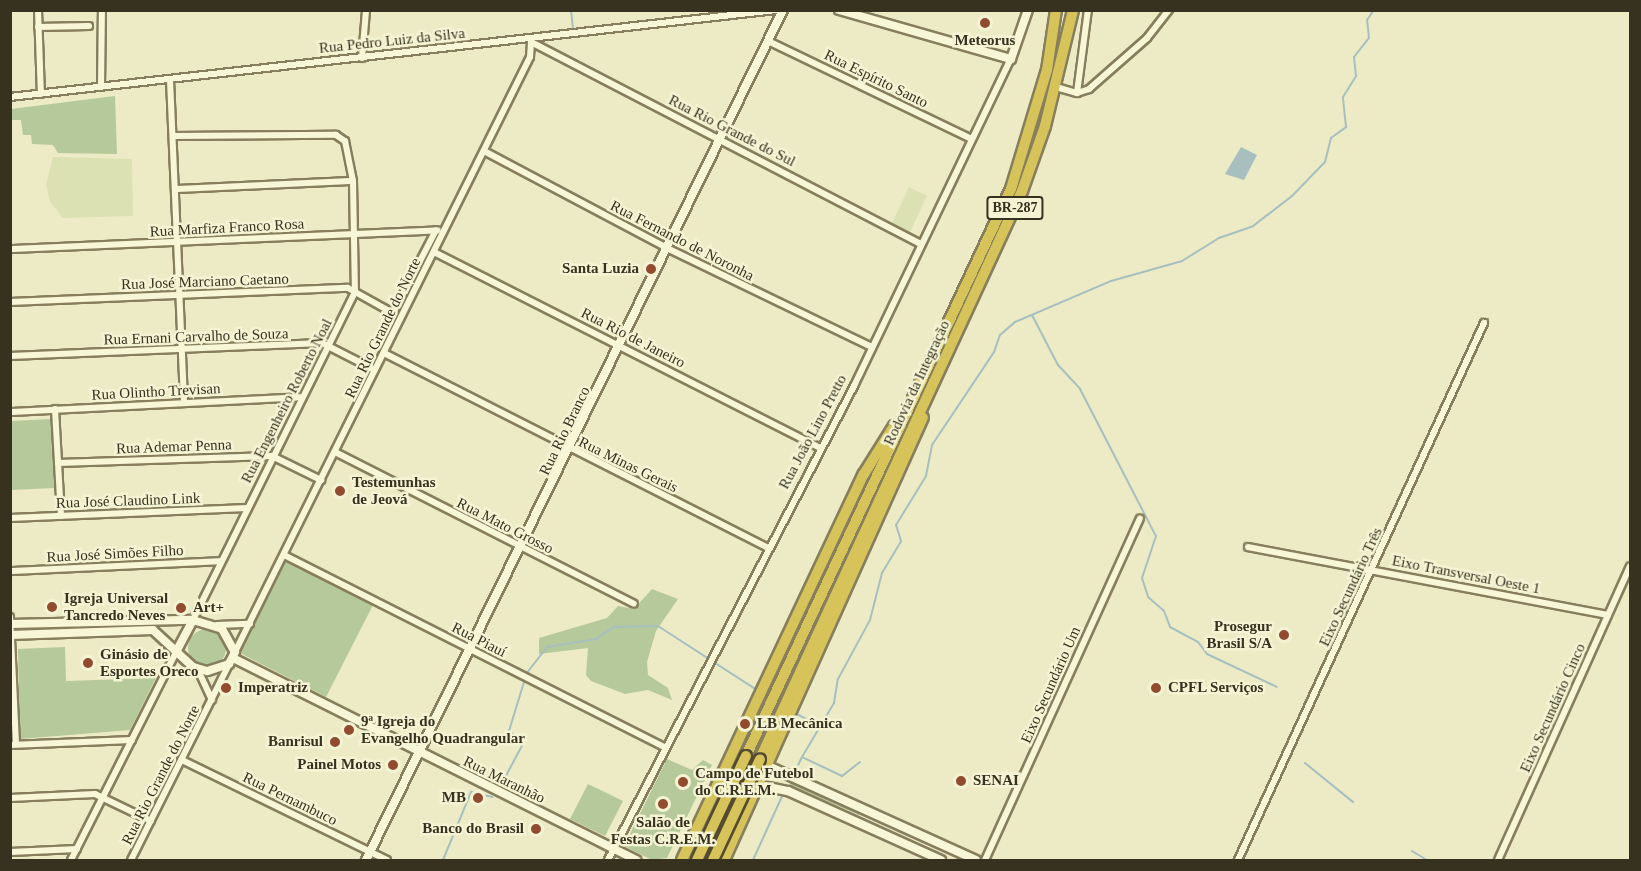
<!DOCTYPE html>
<html>
<head>
<meta charset="utf-8">
<style>
	body { margin:0 }
	#map { position:relative; width:1641px; height:871px; overflow:hidden; background:#ecebc5; font-family:Georgia,serif }
	div>[style] { position:absolute }
	[style*='--x'] { left:calc(var(--x)*1px); top:calc(var(--y)*1px); width:calc(var(--w)*1px); rotate:calc(var(--a)*1deg) }
	.farmland>* { inset:0; background:#dbe1b3 }
	.green>* { inset:0; background:#b6c99a }
	.round { border-radius:50% }
	.water>* { inset:0; background:#a7bfbf }
	.stream>* { height:2px; margin:-1px; padding:0 1px; transform-origin:1px; border-radius:1px; background:#a7bfbf }
	.roads { filter:drop-shadow(2px 0 #867e5c) drop-shadow(-2px 0 #867e5c) drop-shadow(0 2px #867e5c) drop-shadow(0 -2px #867e5c) }
	.street>* { height:6px; margin:-3px; padding:0 3px; transform-origin:3px; border-radius:3px; background:#f7f7d8 }
	.secondary>* { height:8px; margin:-4px; padding:0 4px; transform-origin:4px; border-radius:4px; background:#f7f7d8 }
	.highway>* { height:10px; margin:-5px; padding:0 5px; transform-origin:5px; border-radius:5px; background:#d6c45b }
	.bridges { filter:drop-shadow(2px 0 #544b30) drop-shadow(-2px 0 #544b30) drop-shadow(0 2px #544b30) drop-shadow(0 -2px #544b30) }
	.highway-bridge>* { height:10px; margin:-5px; padding:0 5px; transform-origin:5px; border-radius:5px; background:#d6c45b }
	.dots>* { width:16px; height:16px; translate:-50% -50%; box-sizing:border-box; border:3px solid #f4f4d4; border-radius:50% }
	span { translate:-50% -50%; white-space:nowrap; text-align:center; line-height:1.15; -webkit-text-stroke:5px #f4f4d4; paint-order:stroke }
	.shield-label span { padding:2px 4px; background:#f4f4d4; border:2px solid; border-radius:4px; -webkit-text-stroke-width:0 }
	.shield-label { font-size:14px; color:#37311f; font-weight:700 }
	.street-label { font-size:15px; color:#37311f }
	.poi-label { font-size:15px; color:#37311f; font-weight:700 }
	.right { translate:-100% -50%; text-align:right }
	.left { translate:0 -50%; text-align:left }
	.frame { position:absolute; inset:0; border:12px solid #37311f; pointer-events:none }
</style>
</head>
<body>
<div id="map">
	<div class="farmland">
		<i style="clip-path:polygon(53px 157px,132px 159px,133px 216px,63px 218px,50px 202px,46px 185px)"></i>
		<i style="clip-path:polygon(909px 187px,927px 196px,910px 232px,892px 223px)"></i>
	</div>
	<div class="green">
		<i style="clip-path:polygon(115px 96px,117px 154px,58px 153px,53px 145px,32px 144px,31px 135px,23px 135px,21px 120px,11px 120px,11px 109px)"></i>
		<i style="clip-path:polygon(51px 419px,54px 488px,11px 490px,11px 421px)"></i>
		<i style="clip-path:polygon(286px 561px,373px 605px,326px 697px,240px 653px)"></i>
		<i style="clip-path:polygon(652px 589px,678px 599px,656px 631px,647px 662px,648px 675px,668px 688px,672px 700px,648px 690px,625px 694px,591px 681px,586px 675px,588px 648px,539px 654px,539px 638px,607px 618px,618px 606px,634px 609px)"></i>
		<i class="round" style="left:188px;top:629px;width:38px;height:38px"></i>
		<i style="clip-path:polygon(65px 647px,66px 681px,156px 678px,130px 730px,20px 739px,18px 649px)"></i>
		<i style="clip-path:polygon(667px 759px,692px 770px,703px 760px,712px 765px,667px 858px,652px 860px,624px 846px)"></i>
		<i style="clip-path:polygon(791px 779px,860px 811px,859px 815px,789px 785px)"></i>
		<i style="clip-path:polygon(588px 784px,623px 801px,605px 836px,570px 819px)"></i>
	</div>
	<div class="water">
		<i style="clip-path:polygon(1241px 147px,1257px 155px,1244px 180px,1225px 174px)"></i>
	</div>
	<div class="stream">
		<i style="--x:571;--y:10;--w:19;--a:84"></i>
		<i style="--x:1032;--y:315;--w:56;--a:62.5"></i>
		<i style="--x:1058;--y:365;--w:33;--a:47"></i>
		<i style="--x:1080;--y:389;--w:165;--a:62.7"></i>
		<i style="--x:1156;--y:536;--w:44;--a:108.4"></i>
		<i style="--x:1142;--y:578;--w:20;--a:72"></i>
		<i style="--x:1148;--y:597;--w:21;--a:41"></i>
		<i style="--x:1164;--y:611;--w:17;--a:69"></i>
		<i style="--x:1170;--y:627;--w:32;--a:28"></i>
		<i style="--x:1198;--y:642;--w:15;--a:53"></i>
		<i style="--x:1207;--y:654;--w:77;--a:25.2"></i>
		<i style="--x:526;--y:674;--w:34;--a:-52"></i>
		<i style="--x:547;--y:647;--w:50;--a:-9.3"></i>
		<i style="--x:596;--y:639;--w:22;--a:-34"></i>
		<i style="--x:614;--y:627;--w:44;--a:-1.3"></i>
		<i style="--x:658;--y:626;--w:118;--a:32.9"></i>
		<i style="--x:795;--y:713;--w:26;--a:28"></i>
		<i style="--x:860;--y:762;--w:23;--a:142"></i>
		<i style="--x:842;--y:776;--w:44;--a:-154.6"></i>
		<i style="--x:802;--y:757;--w:63;--a:-59.3"></i>
		<i style="--x:834;--y:703;--w:24;--a:-81"></i>
		<i style="--x:838;--y:679;--w:67;--a:-61.5"></i>
		<i style="--x:870;--y:620;--w:49;--a:-75.7"></i>
		<i style="--x:882;--y:573;--w:37;--a:-59"></i>
		<i style="--x:901;--y:541;--w:17;--a:-107"></i>
		<i style="--x:896;--y:525;--w:57;--a:-58.5"></i>
		<i style="--x:926;--y:476;--w:32;--a:-79"></i>
		<i style="--x:932;--y:445;--w:112;--a:-56.3"></i>
		<i style="--x:994;--y:352;--w:18;--a:-71"></i>
		<i style="--x:1000;--y:335;--w:20;--a:-41"></i>
		<i style="--x:1015;--y:322;--w:104;--a:-23.1"></i>
		<i style="--x:1111;--y:281;--w:74;--a:-15.7"></i>
		<i style="--x:1182;--y:261;--w:44;--a:-31.9"></i>
		<i style="--x:1219;--y:238;--w:36;--a:-19"></i>
		<i style="--x:1253;--y:226;--w:49;--a:-37.6"></i>
		<i style="--x:1292;--y:196;--w:47;--a:-45.9"></i>
		<i style="--x:1325;--y:162;--w:25;--a:-76"></i>
		<i style="--x:1331;--y:138;--w:19;--a:-36"></i>
		<i style="--x:1346;--y:127;--w:30;--a:-96"></i>
		<i style="--x:1343;--y:97;--w:25;--a:-58"></i>
		<i style="--x:1356;--y:76;--w:19;--a:-96"></i>
		<i style="--x:1354;--y:57;--w:24;--a:-52"></i>
		<i style="--x:1369;--y:38;--w:18;--a:-96"></i>
		<i style="--x:1367;--y:20;--w:12;--a:-55"></i>
		<i style="--x:1305;--y:763;--w:62;--a:39.1"></i>
		<i style="--x:794;--y:774;--w:19;--a:-65"></i>
		<i style="--x:502;--y:783;--w:47;--a:-61.8"></i>
		<i style="--x:524;--y:742;--w:19;--a:-144"></i>
		<i style="--x:509;--y:731;--w:51;--a:-73"></i>
		<i style="--x:1412;--y:851;--w:17;--a:31"></i>
		<i style="--x:443;--y:860;--w:74;--a:-67.6"></i>
		<i style="--x:471;--y:792;--w:22;--a:13"></i>
		<i style="--x:753;--y:860;--w:75;--a:-65.5"></i>
	</div>
	<div class="roads">
		<div class="street">
			<i style="--x:38;--y:10;--w:84;--a:88"></i>
			<i style="--x:38;--y:27;--w:51;--a:-1.1"></i>
			<i style="--x:768;--y:41;--w:226;--a:25.7"></i>
			<i style="--x:531;--y:42;--w:439;--a:27.4"></i>
			<i style="--x:362;--y:58;--w:48;--a:-85.2"></i>
			<i style="--x:170;--y:80;--w:323;--a:87.5"></i>
			<i style="--x:101;--y:87;--w:77;--a:-89.3"></i>
			<i style="--x:1056;--y:87;--w:22;--a:16"></i>
			<i style="--x:1077;--y:93;--w:13;--a:-18"></i>
			<i style="--x:1089;--y:89;--w:77;--a:-41.3"></i>
			<i style="--x:1147;--y:38;--w:36;--a:-52"></i>
			<i style="--x:1077;--y:93;--w:84;--a:-82.5"></i>
			<i style="--x:10;--y:97;--w:771;--a:-6.48"></i>
			<i style="--x:173;--y:136;--w:163;--a:-0.4"></i>
			<i style="--x:336;--y:135;--w:11;--a:34"></i>
			<i style="--x:345;--y:141;--w:41;--a:78.7"></i>
			<i style="--x:353;--y:181;--w:111;--a:89"></i>
			<i style="--x:355;--y:292;--w:366;--a:116.3"></i>
			<i style="--x:484;--y:151;--w:209;--a:27.9"></i>
			<i style="--x:669;--y:249;--w:225;--a:25.8"></i>
			<i style="--x:175;--y:189;--w:178;--a:-2.6"></i>
			<i style="--x:10;--y:249;--w:428;--a:-2.5"></i>
			<i style="--x:434;--y:252;--w:434;--a:26.9"></i>
			<i style="--x:10;--y:302;--w:338;--a:-2.4"></i>
			<i style="--x:348;--y:288;--w:51;--a:29.1"></i>
			<i style="--x:393;--y:313;--w:93;--a:-62.6"></i>
			<i style="--x:384;--y:353;--w:429;--a:26.9"></i>
			<i style="--x:10;--y:356;--w:312;--a:-2.4"></i>
			<i style="--x:322;--y:343;--w:59;--a:27"></i>
			<i style="--x:55;--y:409;--w:107;--a:86.8"></i>
			<i style="--x:10;--y:412;--w:292;--a:-2.9"></i>
			<i style="--x:335;--y:452;--w:335;--a:26.9"></i>
			<i style="--x:58;--y:463;--w:214;--a:-1.9"></i>
			<i style="--x:272;--y:456;--w:55;--a:26.1"></i>
			<i style="--x:10;--y:518;--w:237;--a:-2.4"></i>
			<i style="--x:1248;--y:547;--w:366;--a:10.7"></i>
			<i style="--x:284;--y:555;--w:426;--a:26.8"></i>
			<i style="--x:10;--y:571;--w:211;--a:-2.7"></i>
			<i style="--x:10;--y:617;--w:127;--a:87.3"></i>
			<i style="--x:217;--y:625;--w:33;--a:-2"></i>
			<i style="--x:235;--y:652;--w:664;--a:-63.63"></i>
			<i style="--x:530;--y:57;--w:16;--a:-86"></i>
			<i style="--x:198;--y:670;--w:33;--a:65"></i>
			<i style="--x:10;--y:745;--w:122;--a:-2.3"></i>
			<i style="--x:182;--y:760;--w:228;--a:26"></i>
			<i style="--x:10;--y:798;--w:85;--a:-2.7"></i>
			<i style="--x:95;--y:794;--w:62;--a:25.7"></i>
			<i style="--x:10;--y:852;--w:67;--a:-2.6"></i>
			<i style="--x:71;--y:860;--w:233;--a:-63.2"></i>
			<i style="--x:131;--y:860;--w:219;--a:-63.4"></i>
			<i style="--x:608;--y:860;--w:534;--a:-62.57"></i>
			<i style="--x:854;--y:386;--w:363;--a:-64.4"></i>
			<i style="--x:985;--y:860;--w:375;--a:-65.6"></i>
			<i style="--x:1238;--y:860;--w:591;--a:-65.39"></i>
			<i style="--x:1498;--y:860;--w:322;--a:-65.8"></i>
		</div>
		<div class="secondary">
			<i style="--x:839;--y:10;--w:179;--a:15.9"></i>
			<i style="--x:1011;--y:59;--w:52;--a:-70.9"></i>
			<i style="--x:10;--y:624;--w:183;--a:-1.3"></i>
			<i style="--x:193;--y:620;--w:30;--a:17"></i>
			<i style="--x:222;--y:629;--w:26;--a:61"></i>
			<i style="--x:235;--y:652;--w:13;--a:117"></i>
			<i style="--x:229;--y:664;--w:23;--a:162"></i>
			<i style="--x:207;--y:671;--w:15;--a:-164"></i>
			<i style="--x:193;--y:667;--w:54;--a:-137.2"></i>
			<i style="--x:153;--y:630;--w:143;--a:178"></i>
			<i style="--x:176;--y:652;--w:36;--a:-62"></i>
			<i style="--x:233;--y:658;--w:451;--a:26.6"></i>
			<i style="--x:768;--y:766;--w:228;--a:24.3"></i>
			<i style="--x:759;--y:785;--w:30;--a:12"></i>
			<i style="--x:788;--y:791;--w:168;--a:24.3"></i>
			<i style="--x:366;--y:860;--w:947;--a:-63.87"></i>
		</div>
		<div class="highway">
			<i style="--x:746;--y:756;--w:626;--a:-64.95"></i>
			<i style="--x:1011;--y:189;--w:124;--a:-73.2"></i>
			<i style="--x:1047;--y:70;--w:61;--a:-81.5"></i>
			<i style="--x:760;--y:759;--w:626;--a:-65.24"></i>
			<i style="--x:1022;--y:191;--w:69;--a:-70.5"></i>
			<i style="--x:1045;--y:126;--w:119;--a:-76.4"></i>
			<i style="--x:682;--y:860;--w:427;--a:-64.8"></i>
			<i style="--x:864;--y:474;--w:57;--a:-58"></i>
			<i style="--x:724;--y:860;--w:485;--a:-65.8"></i>
		</div>
	</div>
	<div class="bridges">
		<div class="highway-bridge">
			<i style="--x:697;--y:860;--w:115;--a:-64.8"></i>
			<i style="--x:713;--y:860;--w:111;--a:-65"></i>
		</div>
	</div>
	<div class="dots">
		<i style="left:985px;top:23px;background:#914b2f"></i>
		<i style="left:651px;top:269px;background:#914b2f"></i>
		<i style="left:340px;top:491px;background:#914b2f"></i>
		<i style="left:52px;top:607px;background:#914b2f"></i>
		<i style="left:181px;top:608px;background:#914b2f"></i>
		<i style="left:1284px;top:635px;background:#914b2f"></i>
		<i style="left:88px;top:663px;background:#914b2f"></i>
		<i style="left:226px;top:688px;background:#914b2f"></i>
		<i style="left:1156px;top:688px;background:#914b2f"></i>
		<i style="left:745px;top:724px;background:#914b2f"></i>
		<i style="left:349px;top:730px;background:#914b2f"></i>
		<i style="left:335px;top:742px;background:#914b2f"></i>
		<i style="left:393px;top:765px;background:#914b2f"></i>
		<i style="left:961px;top:781px;background:#914b2f"></i>
		<i style="left:683px;top:782px;background:#914b2f"></i>
		<i style="left:478px;top:798px;background:#914b2f"></i>
		<i style="left:663px;top:804px;background:#914b2f"></i>
		<i style="left:536px;top:829px;background:#914b2f"></i>
	</div>
	<div class="shield-label">
		<span style="left:1015px;top:208px">BR-287</span>
	</div>
	<div class="street-label">
		<span style="left:392px;top:41px;rotate:-6deg">Rua Pedro Luiz da Silva</span>
		<span style="left:876px;top:79px;rotate:26deg">Rua Espírito Santo</span>
		<span style="left:732px;top:131px;rotate:27deg">Rua Rio Grande do Sul</span>
		<span style="left:227px;top:228px;rotate:-3deg">Rua Marfiza Franco Rosa</span>
		<span style="left:682px;top:241px;rotate:27deg">Rua Fernando de Noronha</span>
		<span style="left:205px;top:282px;rotate:-2deg">Rua José Marciano Caetano</span>
		<span style="left:383px;top:328px;rotate:-64deg">Rua Rio Grande do Norte</span>
		<span style="left:196px;top:337px;rotate:-2deg">Rua Ernani Carvalho de Souza</span>
		<span style="left:633px;top:338px;rotate:27deg">Rua Rio de Janeiro</span>
		<span style="left:917px;top:383px;rotate:-65deg">Rodovia da Integração</span>
		<span style="left:156px;top:392px;rotate:-3deg">Rua Olintho Trevisan</span>
		<span style="left:287px;top:401px;rotate:-63deg">Rua Engenheiro Roberto Noal</span>
		<span style="left:565px;top:431px;rotate:-64deg">Rua Rio Branco</span>
		<span style="left:813px;top:432px;rotate:-62deg">Rua João Lino Pretto</span>
		<span style="left:174px;top:447px;rotate:-2deg">Rua Ademar Penna</span>
		<span style="left:628px;top:465px;rotate:26deg">Rua Minas Gerais</span>
		<span style="left:128px;top:501px;rotate:-2deg">Rua José Claudino Link</span>
		<span style="left:505px;top:526px;rotate:27deg">Rua Mato Grosso</span>
		<span style="left:115px;top:554px;rotate:-3deg">Rua José Simões Filho</span>
		<span style="left:1466px;top:575px;rotate:11deg">Eixo Transversal Oeste 1</span>
		<span style="left:1351px;top:587px;rotate:-65deg">Eixo Secundário Três</span>
		<span style="left:479px;top:640px;rotate:27deg">Rua Piauí</span>
		<span style="left:1051px;top:685px;rotate:-66deg">Eixo Secundário Um</span>
		<span style="left:1553px;top:708px;rotate:-66deg">Eixo Secundário Cinco</span>
		<span style="left:161px;top:775px;rotate:-63deg">Rua Rio Grande do Norte</span>
		<span style="left:504px;top:780px;rotate:26deg">Rua Maranhão</span>
		<span style="left:290px;top:799px;rotate:26deg">Rua Pernambuco</span>
	</div>
	<div class="poi-label">
		<span style="left:985px;top:41px">Meteorus</span>
		<span class="right" style="left:639px;top:269px">Santa Luzia</span>
		<span class="left" style="left:352px;top:491px">Testemunhas<br>de Jeová</span>
		<span class="left" style="left:64px;top:607px">Igreja Universal<br>Tancredo Neves</span>
		<span class="left" style="left:193px;top:608px">Art+</span>
		<span class="right" style="left:1272px;top:635px">Prosegur<br>Brasil S/A</span>
		<span class="left" style="left:100px;top:663px">Ginásio de<br>Esportes Oreco</span>
		<span class="left" style="left:238px;top:688px">Imperatriz</span>
		<span class="left" style="left:1168px;top:688px">CPFL Serviços</span>
		<span class="left" style="left:361px;top:730px">9ª Igreja do<br>Evangelho Quadrangular</span>
		<span class="left" style="left:757px;top:724px">LB Mecânica</span>
		<span class="right" style="left:323px;top:742px">Banrisul</span>
		<span class="right" style="left:381px;top:765px">Painel Motos</span>
		<span class="left" style="left:695px;top:782px">Campo de Futebol<br>do C.R.E.M.</span>
		<span class="left" style="left:973px;top:781px">SENAI</span>
		<span class="right" style="left:466px;top:798px">MB</span>
		<span style="left:663px;top:831px">Salão de<br>Festas C.R.E.M.</span>
		<span class="right" style="left:524px;top:829px">Banco do Brasil</span>
	</div>
	<div class="frame"></div>
</div>
</body>
</html>
